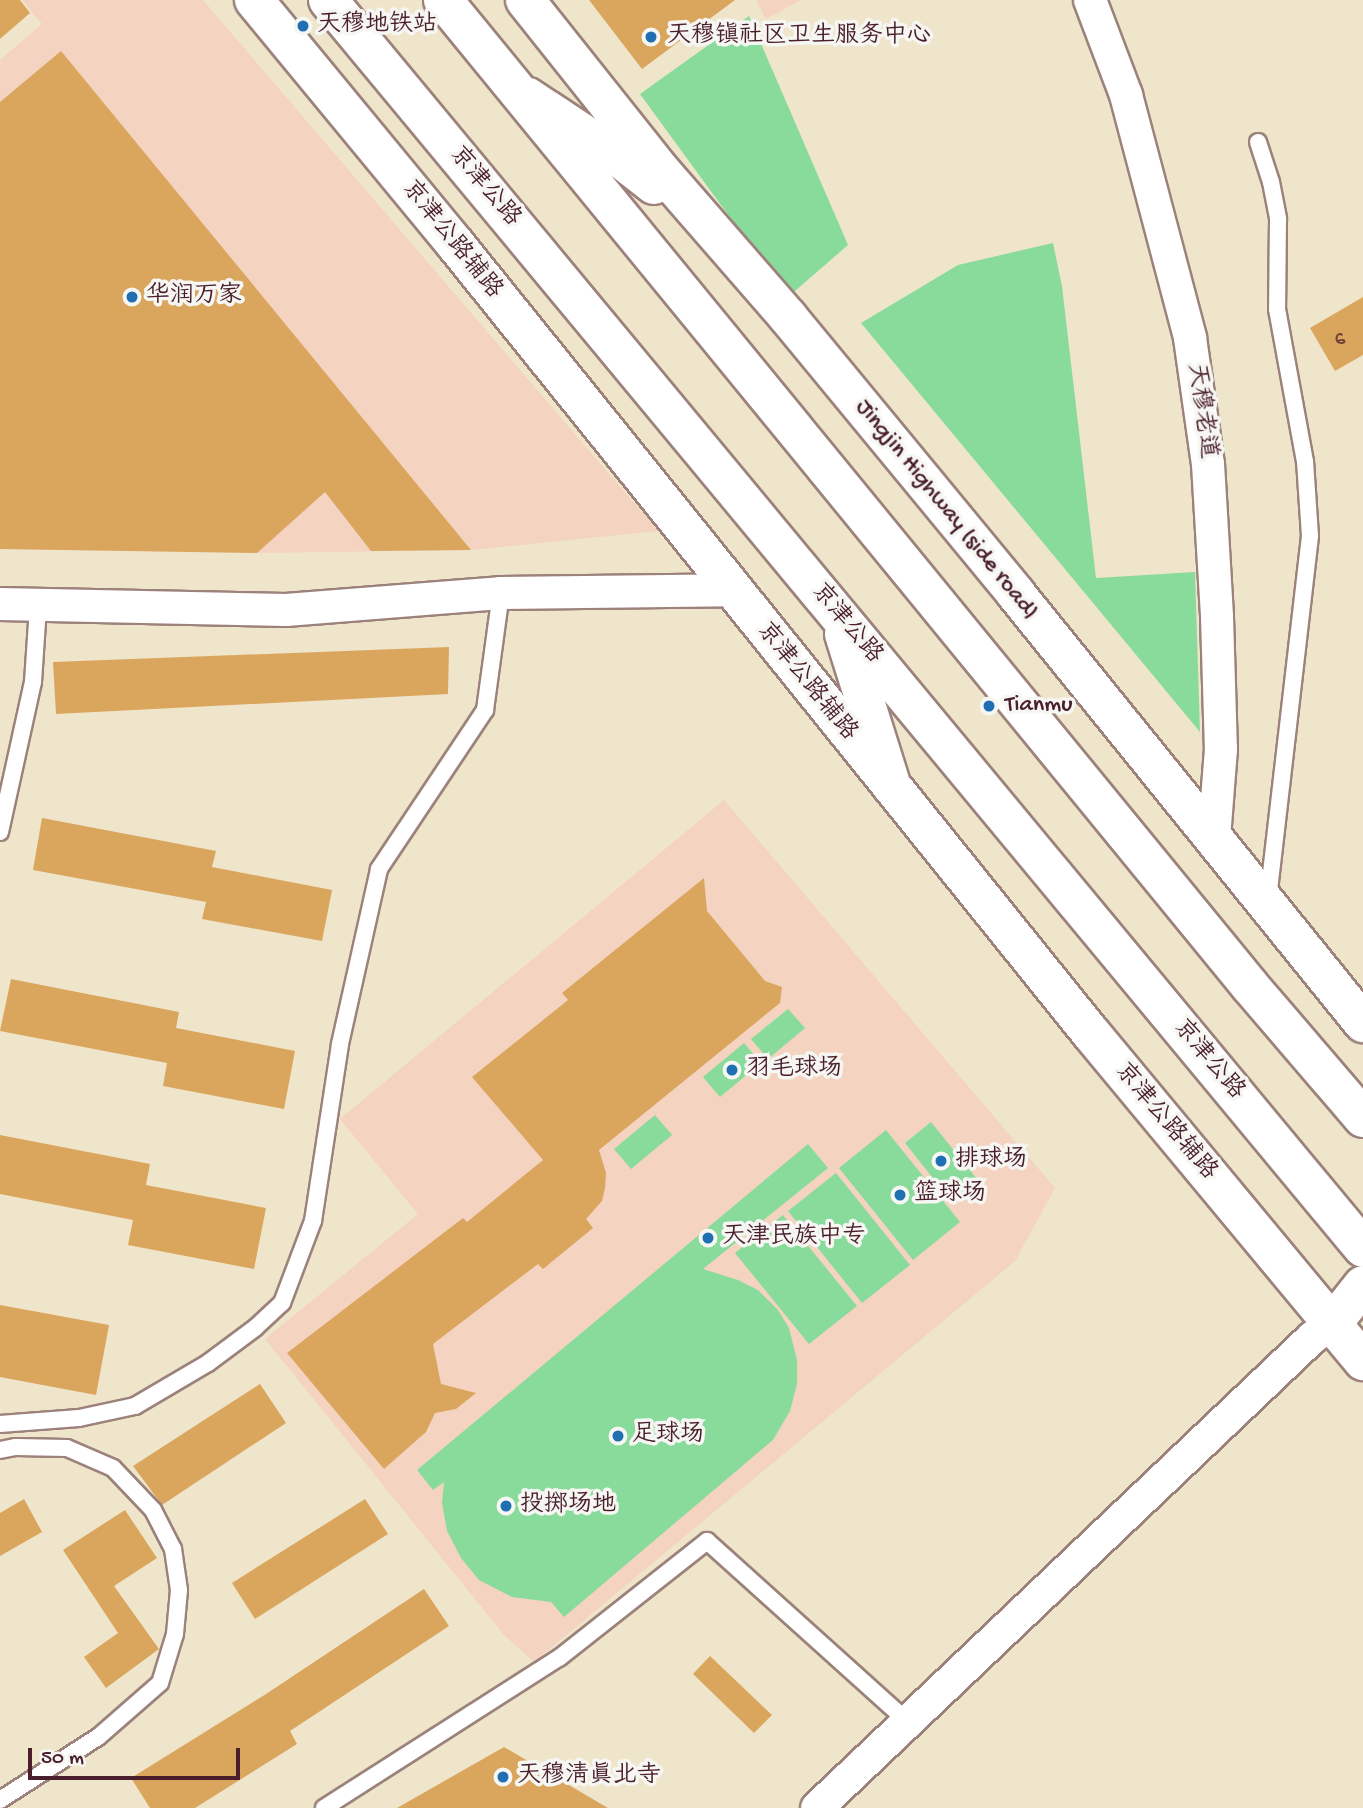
<!DOCTYPE html>
<html>
<head>
<meta charset="utf-8">
<style>
	body { margin:0 }
	#map { position:relative; width:1363px; height:1808px; overflow:hidden; background:#efe5cb; font-family:"Gochi Hand","LXGW WenKai TC",sans-serif }
	div>[style] { position:absolute }
	[style*='--x'] { left:calc(var(--x)*1px); top:calc(var(--y)*1px); width:calc(var(--w)*1px); rotate:calc(var(--a)*1deg) }
	.built>* { inset:0; background:#f4d3c1 }
	.green>* { inset:0; background:#89db9c }
	.building>* { inset:0; background:#daa65e }
	.roads { filter:drop-shadow(2px 0 #9c827b) drop-shadow(-2px 0 #9c827b) drop-shadow(0 2px #9c827b) drop-shadow(0 -2px #9c827b) }
	.service>* { height:16px; margin:-8px; padding:0 8px; transform-origin:8px; border-radius:8px; background:#fff }
	.minor>* { height:32px; margin:-16px; padding:0 16px; transform-origin:16px; border-radius:16px; background:#fff }
	.tertiary>* { height:38px; margin:-19px; padding:0 19px; transform-origin:19px; border-radius:19px; background:#fff }
	.trunk>* { height:38px; margin:-19px; padding:0 19px; transform-origin:19px; border-radius:19px; background:#fff }
	.dots>* { width:19px; height:19px; translate:-50% -50%; box-sizing:border-box; border:4px solid #f6f6f2; border-radius:50% }
	span { translate:-50% -50%; white-space:nowrap; text-align:center; line-height:1.15; -webkit-text-stroke:7px #f6f6f2; paint-order:stroke }
	.number-label { font-size:21px; color:#6e4138 }
	.number-label span { -webkit-text-stroke-width:0 }
	.poi-label { font-size:24px; color:#4a1f2b }
	.left { translate:0 -50%; text-align:left }
	.street-label { font-size:24px; color:#4a1f2b }
	.scale { position:absolute; left:28px; top:1748px; width:212px; height:32px; box-sizing:border-box; border:4px solid #4a1f2b; border-top:0; padding-left:9px; font-size:21px; line-height:24px; white-space:nowrap; color:#4a1f2b; -webkit-text-stroke:5px #f6f6f2; paint-order:stroke }
</style>
</head>
<body>
<div id="map">
	<div class="built">
		<i style="clip-path:polygon(22px 0,203px 0,658px 531px,471px 550px,257px 553px,0 549px,0 60px,42px 24px)"></i>
		<i style="clip-path:polygon(756px 0,801px 0,766px 19px)"></i>
		<i style="clip-path:polygon(724px 800px,1055px 1188px,1015px 1261px,534px 1662px,504px 1635px,265px 1339px,418px 1214px,340px 1119px)"></i>
	</div>
	<div class="green">
		<i style="clip-path:polygon(749px 16px,848px 245px,788px 297px,640px 94px)"></i>
		<i style="clip-path:polygon(1053px 243px,1062px 286px,1096px 578px,1195px 572px,1200px 732px,861px 323px,958px 265px)"></i>
		<i style="clip-path:polygon(788px 1009px,805px 1028px,768px 1059px,751px 1039px)"></i>
		<i style="clip-path:polygon(744px 1043px,761px 1063px,720px 1097px,703px 1077px)"></i>
		<i style="clip-path:polygon(655px 1115px,672px 1135px,631px 1169px,614px 1149px)"></i>
		<i style="clip-path:polygon(931px 1122px,977px 1179px,951px 1201px,905px 1143px)"></i>
		<i style="clip-path:polygon(886px 1130px,960px 1222px,913px 1260px,839px 1168px)"></i>
		<i style="clip-path:polygon(808px 1144px,828px 1168px,703px 1269px,738px 1280px,758px 1290px,778px 1310px,789px 1328px,797px 1360px,797px 1384px,790px 1411px,773px 1440px,564px 1617px,551px 1602px,512px 1597px,479px 1580px,461px 1558px,447px 1531px,442px 1503px,444px 1482px,433px 1490px,417px 1470px)"></i>
		<i style="clip-path:polygon(836px 1173px,910px 1265px,862px 1303px,788px 1211px)"></i>
		<i style="clip-path:polygon(783px 1215px,857px 1306px,809px 1344px,735px 1253px)"></i>
	</div>
	<div class="building">
		<i style="clip-path:polygon(0 0,20px 0,30px 13px,0 39px)"></i>
		<i style="clip-path:polygon(589px 0,735px 0,642px 69px)"></i>
		<i style="clip-path:polygon(61px 51px,471px 550px,371px 551px,325px 492px,257px 553px,0 549px,0 102px)"></i>
		<i style="clip-path:polygon(1363px 297px,1363px 355px,1335px 371px,1310px 328px)"></i>
		<i style="clip-path:polygon(449px 647px,448px 694px,56px 714px,53px 662px)"></i>
		<i style="clip-path:polygon(42px 818px,216px 851px,212px 867px,332px 890px,322px 941px,202px 919px,206px 902px,33px 870px)"></i>
		<i style="clip-path:polygon(704px 878px,707px 911px,765px 981px,782px 987px,780px 1003px,599px 1150px,606px 1173px,605px 1188px,602px 1201px,586px 1219px,593px 1228px,543px 1269px,538px 1264px,433px 1344px,441px 1384px,476px 1393px,456px 1409px,435px 1413px,426px 1432px,384px 1469px,287px 1353px,463px 1218px,467px 1222px,543px 1160px,472px 1077px,568px 1000px,562px 993px)"></i>
		<i style="clip-path:polygon(11px 979px,179px 1012px,176px 1028px,295px 1051px,284px 1109px,163px 1086px,167px 1063px,0 1031px)"></i>
		<i style="clip-path:polygon(0 1135px,150px 1164px,146px 1185px,266px 1208px,254px 1269px,128px 1245px,133px 1220px,0 1194px)"></i>
		<i style="clip-path:polygon(0 1305px,109px 1325px,96px 1395px,0 1377px)"></i>
		<i style="clip-path:polygon(260px 1384px,286px 1423px,162px 1505px,133px 1466px)"></i>
		<i style="clip-path:polygon(24px 1499px,42px 1532px,0 1556px,0 1513px)"></i>
		<i style="clip-path:polygon(365px 1499px,388px 1534px,255px 1619px,232px 1583px)"></i>
		<i style="clip-path:polygon(125px 1510px,157px 1558px,114px 1586px,159px 1649px,106px 1688px,84px 1657px,118px 1633px,63px 1550px)"></i>
		<i style="clip-path:polygon(424px 1589px,449px 1626px,290px 1731px,297px 1744px,195px 1808px,150px 1808px,131px 1778px,266px 1694px)"></i>
		<i style="clip-path:polygon(710px 1656px,772px 1715px,754px 1733px,693px 1674px)"></i>
		<i style="clip-path:polygon(504px 1747px,608px 1808px,397px 1808px)"></i>
	</div>
	<div class="roads">
		<div class="service">
			<i style="--x:1258;--y:142;--w:42;--a:72"></i>
			<i style="--x:1271;--y:182;--w:38;--a:79"></i>
			<i style="--x:1278;--y:219;--w:90;--a:90.6"></i>
			<i style="--x:1277;--y:309;--w:155;--a:79.6"></i>
			<i style="--x:1305;--y:461;--w:75;--a:86.2"></i>
			<i style="--x:1310;--y:536;--w:363;--a:96.6"></i>
			<i style="--x:0;--y:832;--w:154;--a:-77.6"></i>
			<i style="--x:33;--y:682;--w:76;--a:-86.2"></i>
			<i style="--x:0;--y:1424;--w:79;--a:-4.3"></i>
			<i style="--x:79;--y:1418;--w:57;--a:-12.1"></i>
			<i style="--x:135;--y:1406;--w:85;--a:-30.5"></i>
			<i style="--x:208;--y:1363;--w:59;--a:-36.7"></i>
			<i style="--x:255;--y:1328;--w:37;--a:-43"></i>
			<i style="--x:282;--y:1303;--w:88;--a:-69.3"></i>
			<i style="--x:313;--y:1221;--w:179;--a:-81.3"></i>
			<i style="--x:340;--y:1044;--w:179;--a:-77.4"></i>
			<i style="--x:379;--y:869;--w:191;--a:-56.3"></i>
			<i style="--x:485;--y:710;--w:118;--a:-82.2"></i>
			<i style="--x:0;--y:1450;--w:16;--a:-11"></i>
			<i style="--x:16;--y:1447;--w:51;--a:1.1"></i>
			<i style="--x:67;--y:1448;--w:50;--a:23.5"></i>
			<i style="--x:113;--y:1468;--w:58;--a:46.4"></i>
			<i style="--x:153;--y:1510;--w:44;--a:62.9"></i>
			<i style="--x:173;--y:1549;--w:41;--a:81.7"></i>
			<i style="--x:179;--y:1590;--w:44;--a:95.2"></i>
			<i style="--x:175;--y:1634;--w:51;--a:107"></i>
			<i style="--x:160;--y:1683;--w:82;--a:138.9"></i>
			<i style="--x:98;--y:1737;--w:117;--a:147.3"></i>
			<i style="--x:324;--y:1808;--w:279;--a:-32.6"></i>
			<i style="--x:559;--y:1658;--w:189;--a:-38.3"></i>
			<i style="--x:707;--y:1541;--w:269;--a:42"></i>
		</div>
		<div class="minor">
			<i style="--x:1090;--y:0;--w:102;--a:69.2"></i>
			<i style="--x:1126;--y:95;--w:251;--a:75.2"></i>
			<i style="--x:1190;--y:338;--w:127;--a:81.9"></i>
			<i style="--x:1208;--y:464;--w:153;--a:86.6"></i>
			<i style="--x:1217;--y:617;--w:132;--a:88.3"></i>
			<i style="--x:1221;--y:749;--w:88;--a:94.5"></i>
			<i style="--x:0;--y:604;--w:286;--a:1.2"></i>
			<i style="--x:286;--y:610;--w:216;--a:-4.5"></i>
			<i style="--x:501;--y:593;--w:231;--a:-0.7"></i>
			<i style="--x:817;--y:1808;--w:683;--a:-43.52"></i>
			<i style="--x:1312;--y:1338;--w:26;--a:-36"></i>
		</div>
		<div class="tertiary">
			<i style="--x:254;--y:0;--w:318;--a:50.5"></i>
			<i style="--x:456;--y:245;--w:1011;--a:51.15"></i>
			<i style="--x:1090;--y:1032;--w:428;--a:50.3"></i>
			<i style="--x:525;--y:0;--w:220;--a:51.5"></i>
			<i style="--x:662;--y:172;--w:192;--a:49"></i>
			<i style="--x:788;--y:317;--w:359;--a:50.5"></i>
			<i style="--x:1016;--y:594;--w:552;--a:51.03"></i>
			<i style="--x:528;--y:97;--w:107;--a:33.5"></i>
			<i style="--x:617;--y:156;--w:47;--a:38.1"></i>
			<i style="--x:1333;--y:1323;--w:48;--a:-51.7"></i>
		</div>
		<div class="trunk">
			<i style="--x:328;--y:0;--w:1621;--a:50.33"></i>
			<i style="--x:443;--y:0;--w:1274;--a:50.7"></i>
			<i style="--x:1250;--y:986;--w:174;--a:49.4"></i>
			<i style="--x:844;--y:634;--w:160;--a:72.6"></i>
		</div>
	</div>
	<div class="dots">
		<i style="left:303px;top:26px;background:#1f6fb2"></i>
		<i style="left:651px;top:37px;background:#1f6fb2"></i>
		<i style="left:132px;top:297px;background:#1f6fb2"></i>
		<i style="left:989px;top:706px;background:#1f6fb2"></i>
		<i style="left:732px;top:1070px;background:#1f6fb2"></i>
		<i style="left:941px;top:1161px;background:#1f6fb2"></i>
		<i style="left:900px;top:1195px;background:#1f6fb2"></i>
		<i style="left:708px;top:1238px;background:#1f6fb2"></i>
		<i style="left:618px;top:1436px;background:#1f6fb2"></i>
		<i style="left:506px;top:1506px;background:#1f6fb2"></i>
		<i style="left:503px;top:1777px;background:#1f6fb2"></i>
	</div>
	<div class="number-label">
		<span style="left:1340px;top:341px">6</span>
	</div>
	<div class="poi-label">
		<span class="left" style="left:317px;top:26px">天穆地铁站</span>
		<span class="left" style="left:667px;top:37px">天穆镇社区卫生服务中心</span>
		<span class="left" style="left:146px;top:297px">华润万家</span>
		<span class="left" style="left:1005px;top:706px">Tianmu</span>
		<span class="left" style="left:746px;top:1070px">羽毛球场</span>
		<span class="left" style="left:955px;top:1161px">排球场</span>
		<span class="left" style="left:914px;top:1195px">篮球场</span>
		<span class="left" style="left:722px;top:1238px">天津民族中专</span>
		<span class="left" style="left:632px;top:1436px">足球场</span>
		<span class="left" style="left:520px;top:1506px">投掷场地</span>
		<span class="left" style="left:517px;top:1777px">天穆清真北寺</span>
	</div>
	<div class="street-label">
		<span style="left:484px;top:187px;rotate:50deg">京津公路</span>
		<span style="left:451px;top:240px;rotate:51deg">京津公路辅路</span>
		<span style="left:1201px;top:411px;rotate:82deg">天穆老道</span>
		<span style="left:946px;top:510px;rotate:51deg">Jingjin Highway (side road)</span>
		<span style="left:846px;top:624px;rotate:50deg">京津公路</span>
		<span style="left:806px;top:682px;rotate:51deg">京津公路辅路</span>
		<span style="left:1208px;top:1060px;rotate:50deg">京津公路</span>
		<span style="left:1165px;top:1122px;rotate:50deg">京津公路辅路</span>
	</div>
	<div class="scale">50 m</div>
</div>
</body>
</html>
